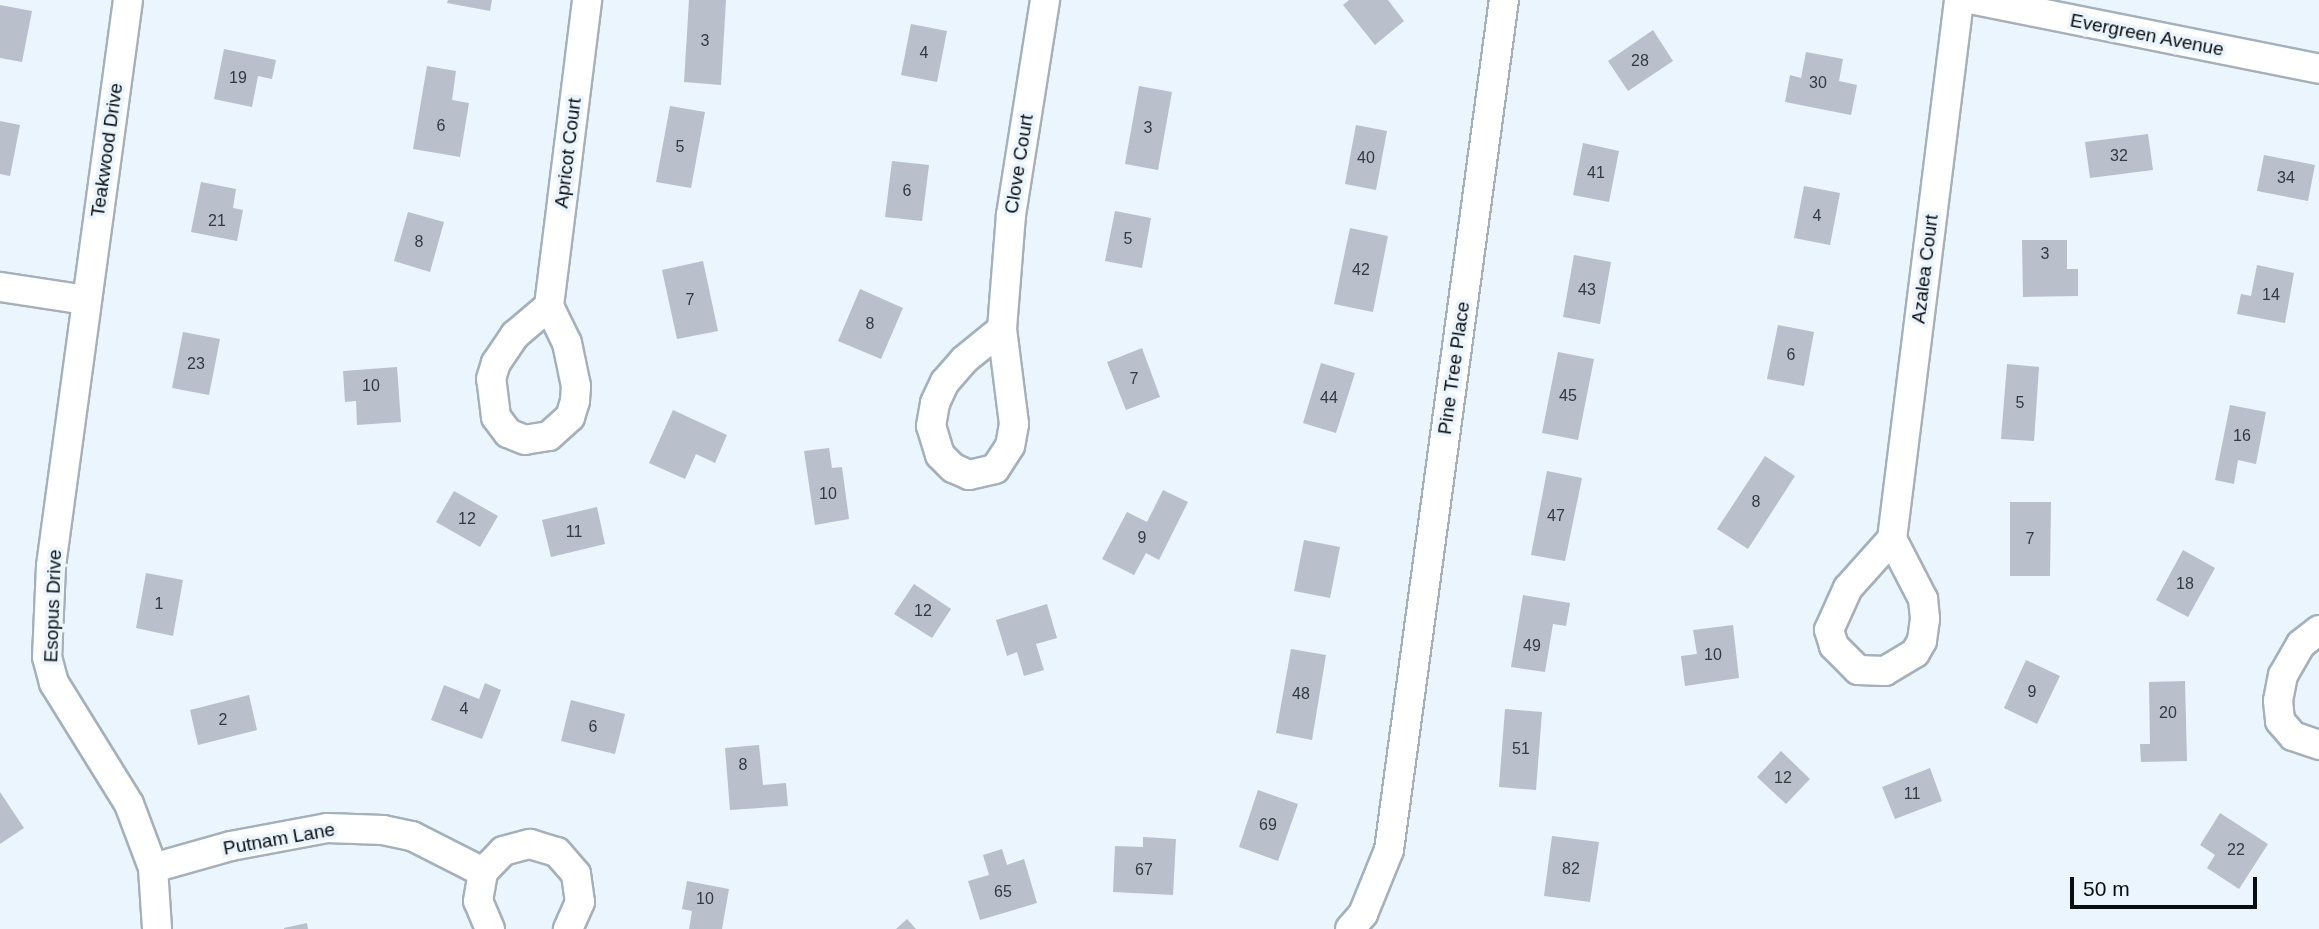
<!DOCTYPE html>
<html>
<head>
<meta charset="utf-8">
<style>
	body { margin:0 }
	#map { position:relative; width:2319px; height:929px; overflow:hidden; background:#eaf5fd; font-family:Arial,sans-serif }
	div>[style] { position:absolute }
	[style*='--x'] { left:calc(var(--x)*1px); top:calc(var(--y)*1px); width:calc(var(--w)*1px); rotate:calc(var(--a)*1deg) }
	.building>* { inset:0; background:#babfcc }
	.roads { filter:drop-shadow(2px 0 #a4b1bb) drop-shadow(-2px 0 #a4b1bb) drop-shadow(0 2px #a4b1bb) drop-shadow(0 -2px #a4b1bb) }
	.street>* { height:28px; margin:-14px; padding:0 14px; transform-origin:14px; border-radius:14px; background:#fff }
	span { translate:-50% -50%; white-space:nowrap; text-align:center; line-height:1.15; -webkit-text-stroke:7px #eaf5fd; paint-order:stroke }
	.number-label { font-size:16px; color:#343a3f }
	.number-label span { -webkit-text-stroke-width:0 }
	.street-label { font-size:19px; color:#080d10 }
	.scale { position:absolute; left:2070px; top:877px; width:187px; height:32px; box-sizing:border-box; border:4px solid #080d10; border-top:0; padding-left:9px; font-size:21px; line-height:24px; white-space:nowrap; color:#080d10; -webkit-text-stroke:5px #eaf5fd; paint-order:stroke }
</style>
</head>
<body>
<div id="map">
	<div class="building">
		<i style="clip-path:polygon(448px 0,492px 0,490px 11px,447px 3px)"></i>
		<i style="clip-path:polygon(689px 0,726px 0,721px 85px,684px 82px)"></i>
		<i style="clip-path:polygon(1349px 0,1388px 0,1404px 21px,1375px 45px,1343px 5px)"></i>
		<i style="clip-path:polygon(0 5px,32px 11px,22px 62px,0 58px)"></i>
		<i style="clip-path:polygon(911px 24px,947px 31px,937px 82px,901px 75px)"></i>
		<i style="clip-path:polygon(1653px 30px,1673px 61px,1628px 91px,1608px 61px)"></i>
		<i style="clip-path:polygon(224px 49px,276px 60px,272px 79px,258px 76px,252px 107px,214px 99px)"></i>
		<i style="clip-path:polygon(1806px 52px,1843px 59px,1839px 81px,1857px 85px,1851px 115px,1785px 102px,1790px 75px,1801px 78px)"></i>
		<i style="clip-path:polygon(427px 66px,456px 71px,452px 100px,469px 103px,460px 157px,413px 149px)"></i>
		<i style="clip-path:polygon(1139px 86px,1172px 92px,1158px 170px,1125px 164px)"></i>
		<i style="clip-path:polygon(670px 106px,705px 112px,691px 188px,656px 182px)"></i>
		<i style="clip-path:polygon(0 121px,20px 125px,10px 176px,0 174px)"></i>
		<i style="clip-path:polygon(1356px 125px,1387px 131px,1376px 190px,1345px 184px)"></i>
		<i style="clip-path:polygon(2148px 134px,2153px 170px,2090px 178px,2085px 142px)"></i>
		<i style="clip-path:polygon(1583px 143px,1619px 151px,1609px 202px,1573px 195px)"></i>
		<i style="clip-path:polygon(2264px 155px,2315px 165px,2308px 201px,2257px 191px)"></i>
		<i style="clip-path:polygon(892px 161px,929px 165px,922px 221px,885px 217px)"></i>
		<i style="clip-path:polygon(201px 182px,236px 189px,233px 208px,243px 210px,237px 241px,191px 232px)"></i>
		<i style="clip-path:polygon(1804px 186px,1840px 193px,1830px 245px,1794px 238px)"></i>
		<i style="clip-path:polygon(1115px 211px,1151px 218px,1142px 268px,1105px 261px)"></i>
		<i style="clip-path:polygon(408px 212px,444px 222px,430px 272px,394px 261px)"></i>
		<i style="clip-path:polygon(1350px 228px,1388px 236px,1373px 312px,1334px 304px)"></i>
		<i style="clip-path:polygon(2022px 240px,2067px 240px,2067px 269px,2078px 269px,2078px 296px,2023px 297px)"></i>
		<i style="clip-path:polygon(1574px 255px,1611px 262px,1600px 324px,1563px 317px)"></i>
		<i style="clip-path:polygon(703px 261px,718px 331px,677px 339px,662px 270px)"></i>
		<i style="clip-path:polygon(2257px 265px,2294px 273px,2285px 323px,2237px 314px,2241px 294px,2251px 296px)"></i>
		<i style="clip-path:polygon(860px 289px,903px 308px,881px 359px,838px 341px)"></i>
		<i style="clip-path:polygon(1778px 325px,1814px 332px,1804px 386px,1767px 379px)"></i>
		<i style="clip-path:polygon(183px 332px,220px 339px,209px 395px,172px 388px)"></i>
		<i style="clip-path:polygon(1142px 348px,1160px 397px,1126px 410px,1107px 362px)"></i>
		<i style="clip-path:polygon(1558px 352px,1594px 359px,1578px 440px,1542px 433px)"></i>
		<i style="clip-path:polygon(1321px 363px,1355px 373px,1336px 433px,1303px 423px)"></i>
		<i style="clip-path:polygon(2007px 364px,2039px 367px,2034px 441px,2001px 439px)"></i>
		<i style="clip-path:polygon(397px 367px,401px 422px,357px 425px,356px 401px,345px 402px,343px 371px)"></i>
		<i style="clip-path:polygon(2230px 405px,2266px 412px,2256px 464px,2238px 460px,2234px 484px,2215px 480px)"></i>
		<i style="clip-path:polygon(673px 410px,727px 435px,715px 463px,696px 454px,685px 479px,649px 463px)"></i>
		<i style="clip-path:polygon(829px 448px,832px 468px,842px 467px,849px 519px,815px 525px,804px 451px)"></i>
		<i style="clip-path:polygon(1765px 456px,1795px 476px,1748px 549px,1717px 529px)"></i>
		<i style="clip-path:polygon(1547px 471px,1582px 478px,1565px 561px,1531px 555px)"></i>
		<i style="clip-path:polygon(1163px 490px,1188px 502px,1159px 560px,1146px 553px,1134px 575px,1102px 559px,1127px 512px,1147px 522px)"></i>
		<i style="clip-path:polygon(454px 491px,498px 516px,480px 547px,436px 522px)"></i>
		<i style="clip-path:polygon(2010px 502px,2051px 502px,2050px 576px,2010px 576px)"></i>
		<i style="clip-path:polygon(597px 507px,605px 544px,551px 557px,542px 520px)"></i>
		<i style="clip-path:polygon(1304px 540px,1340px 547px,1330px 598px,1294px 591px)"></i>
		<i style="clip-path:polygon(2183px 550px,2215px 568px,2188px 617px,2156px 600px)"></i>
		<i style="clip-path:polygon(146px 573px,183px 580px,173px 636px,136px 628px)"></i>
		<i style="clip-path:polygon(914px 584px,951px 609px,932px 638px,894px 614px)"></i>
		<i style="clip-path:polygon(1523px 595px,1570px 603px,1566px 626px,1553px 624px,1545px 672px,1511px 667px)"></i>
		<i style="clip-path:polygon(1047px 604px,1057px 638px,1036px 644px,1044px 670px,1024px 676px,1017px 652px,1007px 656px,996px 620px)"></i>
		<i style="clip-path:polygon(1733px 625px,1739px 678px,1685px 686px,1681px 656px,1697px 654px,1693px 630px)"></i>
		<i style="clip-path:polygon(1291px 649px,1326px 655px,1312px 740px,1276px 733px)"></i>
		<i style="clip-path:polygon(2026px 660px,2060px 676px,2037px 724px,2004px 708px)"></i>
		<i style="clip-path:polygon(2185px 681px,2187px 761px,2141px 762px,2140px 744px,2150px 744px,2149px 682px)"></i>
		<i style="clip-path:polygon(485px 683px,501px 690px,482px 739px,431px 720px,444px 685px,479px 699px)"></i>
		<i style="clip-path:polygon(249px 695px,257px 730px,198px 745px,190px 710px)"></i>
		<i style="clip-path:polygon(571px 700px,625px 714px,615px 754px,561px 741px)"></i>
		<i style="clip-path:polygon(1505px 709px,1542px 712px,1536px 790px,1499px 787px)"></i>
		<i style="clip-path:polygon(759px 745px,763px 785px,786px 783px,788px 806px,730px 810px,725px 748px)"></i>
		<i style="clip-path:polygon(1781px 751px,1810px 779px,1786px 804px,1757px 777px)"></i>
		<i style="clip-path:polygon(1930px 768px,1942px 801px,1895px 819px,1882px 787px)"></i>
		<i style="clip-path:polygon(1258px 790px,1298px 804px,1278px 861px,1239px 847px)"></i>
		<i style="clip-path:polygon(0 792px,24px 828px,0 844px)"></i>
		<i style="clip-path:polygon(2220px 813px,2268px 844px,2239px 889px,2207px 868px,2215px 855px,2200px 845px)"></i>
		<i style="clip-path:polygon(1552px 836px,1599px 842px,1590px 902px,1544px 896px)"></i>
		<i style="clip-path:polygon(1143px 837px,1176px 839px,1173px 895px,1113px 892px,1115px 846px,1143px 847px)"></i>
		<i style="clip-path:polygon(1002px 849px,1007px 865px,1024px 859px,1037px 903px,980px 920px,968px 881px,989px 875px,983px 855px)"></i>
		<i style="clip-path:polygon(687px 881px,729px 889px,722px 929px,689px 929px,692px 911px,682px 909px)"></i>
		<i style="clip-path:polygon(907px 919px,916px 929px,896px 929px)"></i>
		<i style="clip-path:polygon(307px 923px,308px 929px,284px 929px,284px 928px)"></i>
	</div>
	<div class="roads">
		<div class="street">
			<i style="--x:128;--y:0;--w:571;--a:97.75"></i>
			<i style="--x:51;--y:566;--w:91;--a:92.5"></i>
			<i style="--x:47;--y:657;--w:27;--a:75"></i>
			<i style="--x:54;--y:683;--w:142;--a:58.2"></i>
			<i style="--x:129;--y:804;--w:68;--a:69.4"></i>
			<i style="--x:153;--y:868;--w:61;--a:86.2"></i>
			<i style="--x:1975;--y:0;--w:351;--a:11.3"></i>
			<i style="--x:0;--y:287;--w:87;--a:8.6"></i>
			<i style="--x:549;--y:306;--w:41;--a:64.1"></i>
			<i style="--x:567;--y:343;--w:44;--a:78.2"></i>
			<i style="--x:576;--y:386;--w:15;--a:94"></i>
			<i style="--x:575;--y:401;--w:17;--a:107"></i>
			<i style="--x:570;--y:417;--w:28;--a:138"></i>
			<i style="--x:549;--y:436;--w:24;--a:171"></i>
			<i style="--x:525;--y:440;--w:18;--a:-158"></i>
			<i style="--x:508;--y:433;--w:20;--a:-127"></i>
			<i style="--x:496;--y:417;--w:38;--a:-97"></i>
			<i style="--x:491;--y:379;--w:17;--a:-73"></i>
			<i style="--x:496;--y:363;--w:34;--a:-56"></i>
			<i style="--x:515;--y:335;--w:45;--a:-40.5"></i>
			<i style="--x:549;--y:306;--w:308;--a:-82.9"></i>
			<i style="--x:1002;--y:329;--w:96;--a:82.8"></i>
			<i style="--x:1014;--y:424;--w:22;--a:100"></i>
			<i style="--x:1010;--y:446;--w:27;--a:123"></i>
			<i style="--x:995;--y:469;--w:27;--a:167"></i>
			<i style="--x:969;--y:475;--w:17;--a:-156"></i>
			<i style="--x:953;--y:468;--w:18;--a:-135"></i>
			<i style="--x:940;--y:455;--w:30;--a:-107"></i>
			<i style="--x:931;--y:426;--w:23;--a:-80"></i>
			<i style="--x:935;--y:403;--w:23;--a:-65"></i>
			<i style="--x:945;--y:382;--w:29;--a:-49"></i>
			<i style="--x:964;--y:360;--w:49;--a:-39.2"></i>
			<i style="--x:1002;--y:329;--w:114;--a:-85.5"></i>
			<i style="--x:1011;--y:215;--w:218;--a:-81"></i>
			<i style="--x:1892;--y:539;--w:543;--a:-82.91"></i>
			<i style="--x:1892;--y:539;--w:68;--a:62.7"></i>
			<i style="--x:1923;--y:599;--w:20;--a:84"></i>
			<i style="--x:1925;--y:619;--w:22;--a:98"></i>
			<i style="--x:1922;--y:641;--w:14;--a:120"></i>
			<i style="--x:1915;--y:653;--w:35;--a:149"></i>
			<i style="--x:1885;--y:671;--w:27;--a:-178"></i>
			<i style="--x:1858;--y:670;--w:34;--a:-135"></i>
			<i style="--x:1834;--y:646;--w:17;--a:-107"></i>
			<i style="--x:1829;--y:630;--w:46;--a:-65.7"></i>
			<i style="--x:1848;--y:588;--w:66;--a:-48.1"></i>
			<i style="--x:2319;--y:630;--w:23;--a:142"></i>
			<i style="--x:2301;--y:644;--w:36;--a:120"></i>
			<i style="--x:2283;--y:675;--w:26;--a:101"></i>
			<i style="--x:2278;--y:701;--w:20;--a:84"></i>
			<i style="--x:2280;--y:721;--w:20;--a:49"></i>
			<i style="--x:2293;--y:736;--w:28;--a:19"></i>
			<i style="--x:153;--y:868;--w:81;--a:-15.8"></i>
			<i style="--x:231;--y:846;--w:98;--a:-10.6"></i>
			<i style="--x:327;--y:828;--w:56;--a:2"></i>
			<i style="--x:383;--y:830;--w:30;--a:12"></i>
			<i style="--x:412;--y:836;--w:80;--a:26.9"></i>
			<i style="--x:490;--y:929;--w:30;--a:-113"></i>
			<i style="--x:478;--y:901;--w:29;--a:-80"></i>
			<i style="--x:483;--y:872;--w:29;--a:-46"></i>
			<i style="--x:503;--y:851;--w:28;--a:-15"></i>
			<i style="--x:530;--y:844;--w:28;--a:17"></i>
			<i style="--x:557;--y:852;--w:29;--a:49"></i>
			<i style="--x:576;--y:874;--w:28;--a:82"></i>
			<i style="--x:580;--y:902;--w:30;--a:114"></i>
			<i style="--x:1350;--y:929;--w:20;--a:-49"></i>
			<i style="--x:1363;--y:914;--w:69;--a:-67.9"></i>
			<i style="--x:1389;--y:850;--w:858;--a:-82.3"></i>
		</div>
	</div>
	<div class="number-label">
		<span style="left:705px;top:41px">3</span>
		<span style="left:924px;top:53px">4</span>
		<span style="left:1640px;top:61px">28</span>
		<span style="left:238px;top:78px">19</span>
		<span style="left:1818px;top:83px">30</span>
		<span style="left:441px;top:126px">6</span>
		<span style="left:1148px;top:128px">3</span>
		<span style="left:680px;top:147px">5</span>
		<span style="left:2119px;top:156px">32</span>
		<span style="left:1366px;top:158px">40</span>
		<span style="left:1596px;top:173px">41</span>
		<span style="left:2286px;top:178px">34</span>
		<span style="left:907px;top:191px">6</span>
		<span style="left:1817px;top:216px">4</span>
		<span style="left:217px;top:221px">21</span>
		<span style="left:1128px;top:239px">5</span>
		<span style="left:419px;top:242px">8</span>
		<span style="left:2045px;top:254px">3</span>
		<span style="left:1361px;top:270px">42</span>
		<span style="left:1587px;top:290px">43</span>
		<span style="left:2271px;top:295px">14</span>
		<span style="left:690px;top:300px">7</span>
		<span style="left:870px;top:324px">8</span>
		<span style="left:1791px;top:355px">6</span>
		<span style="left:196px;top:364px">23</span>
		<span style="left:1134px;top:379px">7</span>
		<span style="left:371px;top:386px">10</span>
		<span style="left:1568px;top:396px">45</span>
		<span style="left:1329px;top:398px">44</span>
		<span style="left:2020px;top:403px">5</span>
		<span style="left:2242px;top:436px">16</span>
		<span style="left:828px;top:494px">10</span>
		<span style="left:1756px;top:502px">8</span>
		<span style="left:1556px;top:516px">47</span>
		<span style="left:467px;top:519px">12</span>
		<span style="left:574px;top:532px">11</span>
		<span style="left:1142px;top:538px">9</span>
		<span style="left:2030px;top:539px">7</span>
		<span style="left:2185px;top:584px">18</span>
		<span style="left:159px;top:604px">1</span>
		<span style="left:923px;top:611px">12</span>
		<span style="left:1532px;top:646px">49</span>
		<span style="left:1713px;top:655px">10</span>
		<span style="left:2032px;top:692px">9</span>
		<span style="left:1301px;top:694px">48</span>
		<span style="left:464px;top:709px">4</span>
		<span style="left:2168px;top:713px">20</span>
		<span style="left:223px;top:720px">2</span>
		<span style="left:593px;top:727px">6</span>
		<span style="left:1521px;top:749px">51</span>
		<span style="left:743px;top:765px">8</span>
		<span style="left:1783px;top:778px">12</span>
		<span style="left:1912px;top:794px">11</span>
		<span style="left:1268px;top:825px">69</span>
		<span style="left:2236px;top:850px">22</span>
		<span style="left:1571px;top:869px">82</span>
		<span style="left:1144px;top:870px">67</span>
		<span style="left:1003px;top:892px">65</span>
		<span style="left:705px;top:899px">10</span>
	</div>
	<div class="street-label">
		<span style="left:2147px;top:35px;rotate:11deg">Evergreen Avenue</span>
		<span style="left:107px;top:150px;rotate:-82deg">Teakwood Drive</span>
		<span style="left:568px;top:153px;rotate:-83deg">Apricot Court</span>
		<span style="left:1019px;top:164px;rotate:-81deg">Clove Court</span>
		<span style="left:1925px;top:269px;rotate:-83deg">Azalea Court</span>
		<span style="left:1454px;top:368px;rotate:-82deg">Pine Tree Place</span>
		<span style="left:53px;top:606px;rotate:-88deg">Esopus Drive</span>
		<span style="left:279px;top:839px;rotate:-10deg">Putnam Lane</span>
	</div>
	<div class="scale">50 m</div>
</div>
</body>
</html>
